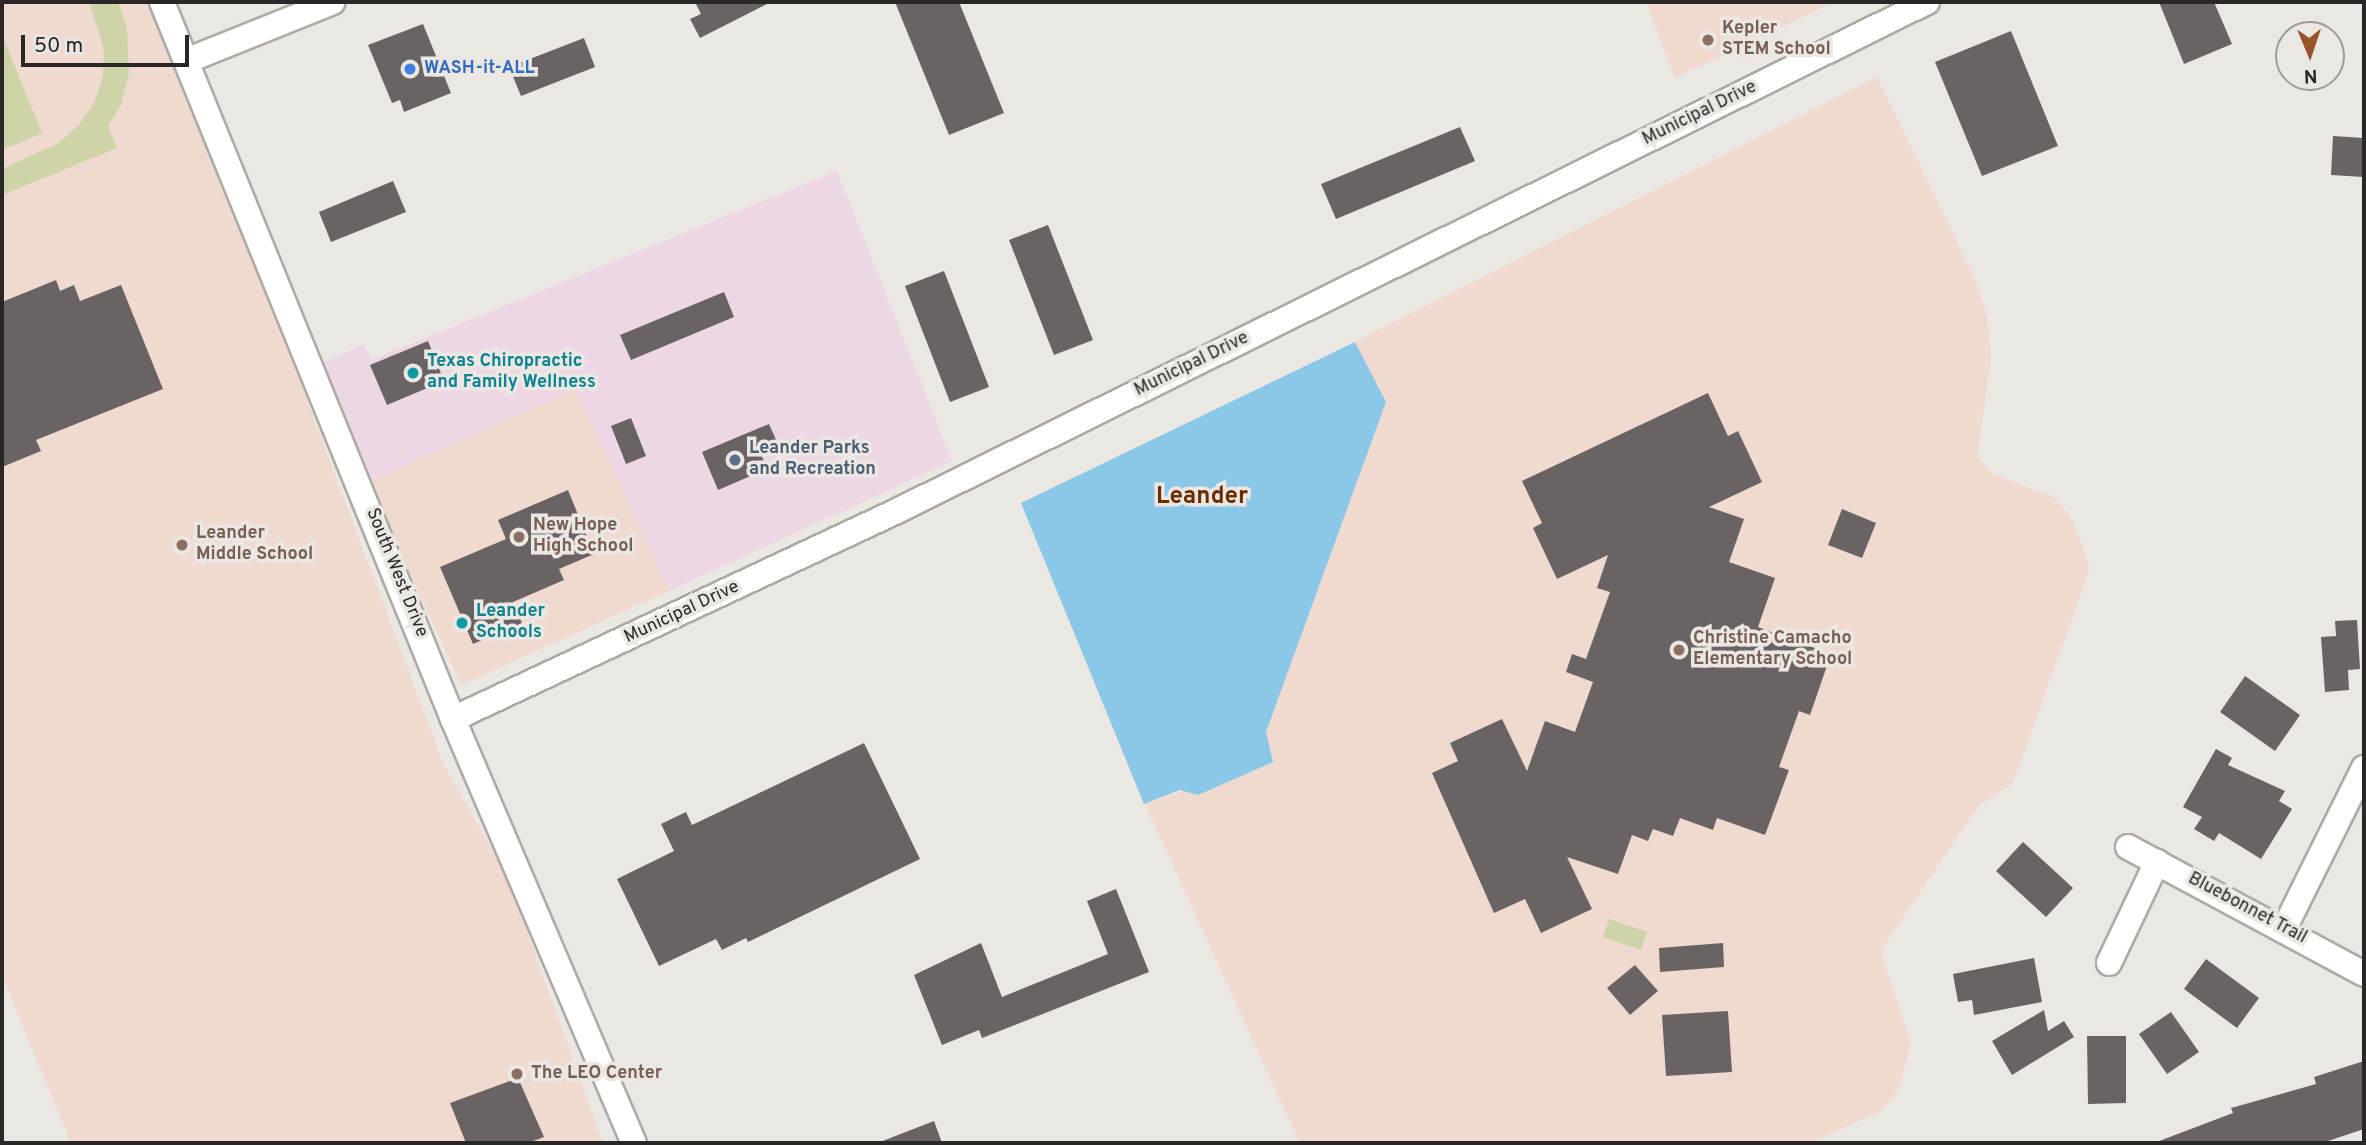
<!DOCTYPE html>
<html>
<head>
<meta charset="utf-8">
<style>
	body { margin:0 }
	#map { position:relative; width:2366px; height:1145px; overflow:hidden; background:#ebe7e3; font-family:Overpass,sans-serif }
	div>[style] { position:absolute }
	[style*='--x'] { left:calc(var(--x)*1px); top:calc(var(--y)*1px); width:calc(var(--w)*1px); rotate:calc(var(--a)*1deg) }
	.commercial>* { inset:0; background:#edd7e4 }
	.education>* { inset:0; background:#f0d9ce }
	.green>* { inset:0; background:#ced4a8 }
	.water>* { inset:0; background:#8bc7e6 }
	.building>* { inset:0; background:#696463 }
	.roads { filter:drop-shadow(2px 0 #aeaba7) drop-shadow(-2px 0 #aeaba7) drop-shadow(0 2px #aeaba7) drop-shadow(0 -2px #aeaba7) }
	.minor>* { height:24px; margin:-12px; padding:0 12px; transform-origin:12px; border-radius:12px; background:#fff }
	.dots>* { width:19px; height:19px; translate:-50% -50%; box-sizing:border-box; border:4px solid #ebe7e3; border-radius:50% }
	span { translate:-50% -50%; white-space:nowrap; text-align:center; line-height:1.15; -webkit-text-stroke:7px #ebe7e3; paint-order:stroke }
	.education-label { font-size:18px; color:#785e54; font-weight:700 }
	.left { translate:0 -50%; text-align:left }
	.shop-label { font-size:18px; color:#366cbe; font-weight:700 }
	.street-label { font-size:18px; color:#292826 }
	.culture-label { font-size:18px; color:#0d838f; font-weight:700 }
	.service-label { font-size:18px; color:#4e5e75; font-weight:700 }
	.district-label { font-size:24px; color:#692d00; font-weight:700 }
	.frame { position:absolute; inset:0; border:4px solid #292826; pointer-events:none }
	.north { position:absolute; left:2275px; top:21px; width:70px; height:70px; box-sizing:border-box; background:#ebe7e3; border:2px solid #9d9b97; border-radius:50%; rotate:178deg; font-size:19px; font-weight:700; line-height:28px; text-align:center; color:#292826 }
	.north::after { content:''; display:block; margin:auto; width:24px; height:32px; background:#985428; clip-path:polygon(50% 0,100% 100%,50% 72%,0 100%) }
	.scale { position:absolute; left:21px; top:35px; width:168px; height:32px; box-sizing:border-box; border:4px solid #292826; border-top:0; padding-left:9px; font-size:21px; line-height:24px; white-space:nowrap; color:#292826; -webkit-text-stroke:5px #ebe7e3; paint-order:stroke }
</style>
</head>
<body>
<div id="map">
	<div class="commercial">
		<i style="clip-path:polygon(837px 171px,952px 461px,669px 591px,576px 389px,369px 482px,322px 363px,364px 344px,371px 360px)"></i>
	</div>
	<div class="education">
		<i style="clip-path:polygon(2px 2px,147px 2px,280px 328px,443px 763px,507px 876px,603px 1143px,71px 1143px,2px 975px)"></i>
		<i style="clip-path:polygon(1646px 2px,1834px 2px,1675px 78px)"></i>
		<i style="clip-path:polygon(1877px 77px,1976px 281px,1987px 318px,1991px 356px,1977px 456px,1993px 474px,2055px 498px,2072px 519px,2090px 568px,2013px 783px,1979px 805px,1883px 947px,1882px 956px,1911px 1043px,1898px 1091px,1880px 1112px,1808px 1143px,1300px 1143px,1145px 804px,1273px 761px,1266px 732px,1386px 402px,1355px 342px)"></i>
		<i style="clip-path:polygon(576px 389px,669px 591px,461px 685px,369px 482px)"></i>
	</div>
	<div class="green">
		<i style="clip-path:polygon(89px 2px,118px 2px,127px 29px,129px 73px,121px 105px,108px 126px,117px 148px,2px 195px,2px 169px,59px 143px,79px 125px,94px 103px,103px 77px,104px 50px)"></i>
		<i style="clip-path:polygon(2px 35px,42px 133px,2px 150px)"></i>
		<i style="clip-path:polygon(1609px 919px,1647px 932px,1641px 950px,1603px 937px)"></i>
	</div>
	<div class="water">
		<i style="clip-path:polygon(1355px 342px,1386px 402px,1266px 732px,1273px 762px,1198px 795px,1180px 790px,1144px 804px,1021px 503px)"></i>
	</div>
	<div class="building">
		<i style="clip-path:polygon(695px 2px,771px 2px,700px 38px,690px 19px,701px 14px)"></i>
		<i style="clip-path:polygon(895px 2px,959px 2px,1004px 113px,949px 135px)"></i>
		<i style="clip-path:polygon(2159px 2px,2214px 2px,2232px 44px,2184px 64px)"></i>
		<i style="clip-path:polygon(423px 24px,451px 93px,404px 112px,400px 100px,392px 103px,368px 45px)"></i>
		<i style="clip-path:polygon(2011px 31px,2058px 146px,1982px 176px,1935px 62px)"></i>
		<i style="clip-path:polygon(584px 38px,595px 67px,521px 96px,509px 67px)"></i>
		<i style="clip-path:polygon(1460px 127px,1475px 161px,1336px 219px,1321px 184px)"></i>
		<i style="clip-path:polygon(2333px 136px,2364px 138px,2364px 177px,2331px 175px)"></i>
		<i style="clip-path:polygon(393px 181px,406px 212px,331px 242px,319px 212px)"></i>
		<i style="clip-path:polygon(1048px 225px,1093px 340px,1054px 355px,1009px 240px)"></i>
		<i style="clip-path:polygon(944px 271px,989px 387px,950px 402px,905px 286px)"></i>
		<i style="clip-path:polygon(56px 280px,60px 291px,74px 285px,80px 301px,121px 285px,163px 389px,36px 440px,41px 451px,2px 467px,2px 302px)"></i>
		<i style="clip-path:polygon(724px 292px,734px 317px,631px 360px,620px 335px)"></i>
		<i style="clip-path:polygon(428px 341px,444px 381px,387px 405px,370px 365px)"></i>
		<i style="clip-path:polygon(1708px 393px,1728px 436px,1738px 431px,1762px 482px,1709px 507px,1744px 519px,1729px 562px,1775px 578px,1758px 627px,1831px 654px,1810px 715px,1799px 711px,1779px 767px,1789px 770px,1765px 835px,1717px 818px,1713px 830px,1680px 818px,1673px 836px,1653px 829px,1648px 841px,1632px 835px,1618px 874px,1567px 857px,1592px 909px,1541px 933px,1525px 899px,1494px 913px,1432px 773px,1458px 761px,1450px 743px,1502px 719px,1527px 771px,1545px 721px,1575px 732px,1593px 682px,1566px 672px,1572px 654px,1586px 659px,1610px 592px,1597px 588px,1608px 555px,1557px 579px,1533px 528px,1542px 523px,1522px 481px)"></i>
		<i style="clip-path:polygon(631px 418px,646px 456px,626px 464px,611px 426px)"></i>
		<i style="clip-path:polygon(769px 424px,777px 442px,759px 449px,767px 469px,718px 490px,702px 452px)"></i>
		<i style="clip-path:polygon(568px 490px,594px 554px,559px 569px,564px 580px,513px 602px,522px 623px,473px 644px,440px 567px,506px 539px,498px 520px)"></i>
		<i style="clip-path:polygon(1842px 509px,1876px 523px,1862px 558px,1828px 545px)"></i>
		<i style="clip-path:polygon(2357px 620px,2360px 669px,2348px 670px,2349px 690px,2325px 692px,2321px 637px,2336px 636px,2335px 621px)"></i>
		<i style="clip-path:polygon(2245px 676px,2300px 715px,2275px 751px,2220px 712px)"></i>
		<i style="clip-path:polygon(864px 743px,920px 859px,748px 942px,746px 938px,722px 950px,716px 939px,659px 966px,617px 879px,674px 851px,661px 824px,686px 812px,692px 825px)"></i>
		<i style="clip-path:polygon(2216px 749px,2232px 758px,2228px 765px,2285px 791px,2279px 801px,2292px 809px,2261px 859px,2219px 833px,2214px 841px,2194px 829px,2202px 817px,2183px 807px)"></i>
		<i style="clip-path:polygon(2023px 842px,2073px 888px,2046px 917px,1996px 871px)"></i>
		<i style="clip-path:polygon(1116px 889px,1149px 972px,982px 1038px,979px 1030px,942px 1045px,914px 975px,981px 943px,1002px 997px,1108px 954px,1087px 901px)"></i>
		<i style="clip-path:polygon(1723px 943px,1724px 967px,1660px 972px,1659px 948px)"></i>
		<i style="clip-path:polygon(2034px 958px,2042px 1002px,1974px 1015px,1972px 1000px,1958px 1002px,1953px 974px)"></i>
		<i style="clip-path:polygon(2206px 959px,2259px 998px,2237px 1028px,2184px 989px)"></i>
		<i style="clip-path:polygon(1635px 965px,1658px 991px,1630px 1015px,1607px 988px)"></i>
		<i style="clip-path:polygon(2044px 1010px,2048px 1031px,2064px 1021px,2074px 1037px,2012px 1075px,1992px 1041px)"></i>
		<i style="clip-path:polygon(1728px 1011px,1732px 1072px,1666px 1076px,1662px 1015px)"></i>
		<i style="clip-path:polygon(2171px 1012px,2199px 1052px,2167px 1074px,2139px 1034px)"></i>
		<i style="clip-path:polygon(2087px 1036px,2126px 1036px,2126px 1103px,2088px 1104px)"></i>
		<i style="clip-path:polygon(2364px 1061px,2364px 1129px,2322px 1143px,2154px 1143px,2233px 1113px,2231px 1108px,2316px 1084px,2314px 1077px)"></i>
		<i style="clip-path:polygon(518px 1078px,544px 1137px,528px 1143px,466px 1143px,450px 1103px)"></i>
		<i style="clip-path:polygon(934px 1121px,942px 1143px,880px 1143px,880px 1142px)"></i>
	</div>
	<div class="roads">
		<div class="minor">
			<i style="--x:162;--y:2;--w:774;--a:67.91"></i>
			<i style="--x:453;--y:719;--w:461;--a:66.9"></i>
			<i style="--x:186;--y:61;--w:158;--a:-21.9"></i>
			<i style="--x:453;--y:719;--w:490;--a:-25.1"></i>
			<i style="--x:897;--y:511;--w:1149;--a:-26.3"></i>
			<i style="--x:2128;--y:847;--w:268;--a:28.3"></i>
			<i style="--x:2284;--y:929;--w:180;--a:-63.6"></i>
			<i style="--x:2109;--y:963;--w:112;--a:-64.6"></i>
		</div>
	</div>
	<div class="dots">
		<i style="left:1708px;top:40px;background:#8d6e63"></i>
		<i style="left:410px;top:69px;background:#3f7fe0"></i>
		<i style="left:413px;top:373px;background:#0f9aa8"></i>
		<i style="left:735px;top:460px;background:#5c6f8a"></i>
		<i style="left:519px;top:537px;background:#8d6e63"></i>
		<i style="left:182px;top:545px;background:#8d6e63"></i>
		<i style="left:462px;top:623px;background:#0f9aa8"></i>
		<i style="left:1679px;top:650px;background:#8d6e63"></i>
		<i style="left:517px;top:1074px;background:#8d6e63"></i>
	</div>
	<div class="education-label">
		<span class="left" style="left:1722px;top:40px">Kepler<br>STEM School</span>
		<span class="left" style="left:533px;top:537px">New Hope<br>High School</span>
		<span class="left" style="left:196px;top:545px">Leander<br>Middle School</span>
		<span class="left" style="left:1693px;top:650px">Christine Camacho<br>Elementary School</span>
		<span class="left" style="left:531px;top:1074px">The LEO Center</span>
	</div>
	<div class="shop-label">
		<span class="left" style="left:424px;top:69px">WASH-it-ALL</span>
	</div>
	<div class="street-label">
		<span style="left:1700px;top:114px;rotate:-26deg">Municipal Drive</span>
		<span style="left:1192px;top:365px;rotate:-26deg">Municipal Drive</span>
		<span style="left:396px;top:573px;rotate:68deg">South West Drive</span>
		<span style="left:682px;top:613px;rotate:-25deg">Municipal Drive</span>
		<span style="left:2247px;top:909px;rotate:28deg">Bluebonnet Trail</span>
	</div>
	<div class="culture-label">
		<span class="left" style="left:427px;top:373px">Texas Chiropractic<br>and Family Wellness</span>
		<span class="left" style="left:476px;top:623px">Leander<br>Schools</span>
	</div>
	<div class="service-label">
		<span class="left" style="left:749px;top:460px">Leander Parks<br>and Recreation</span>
	</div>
	<div class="district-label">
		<span style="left:1202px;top:498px">Leander</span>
	</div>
	<div class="frame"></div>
	<div class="north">N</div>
	<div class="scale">50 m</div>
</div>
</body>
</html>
